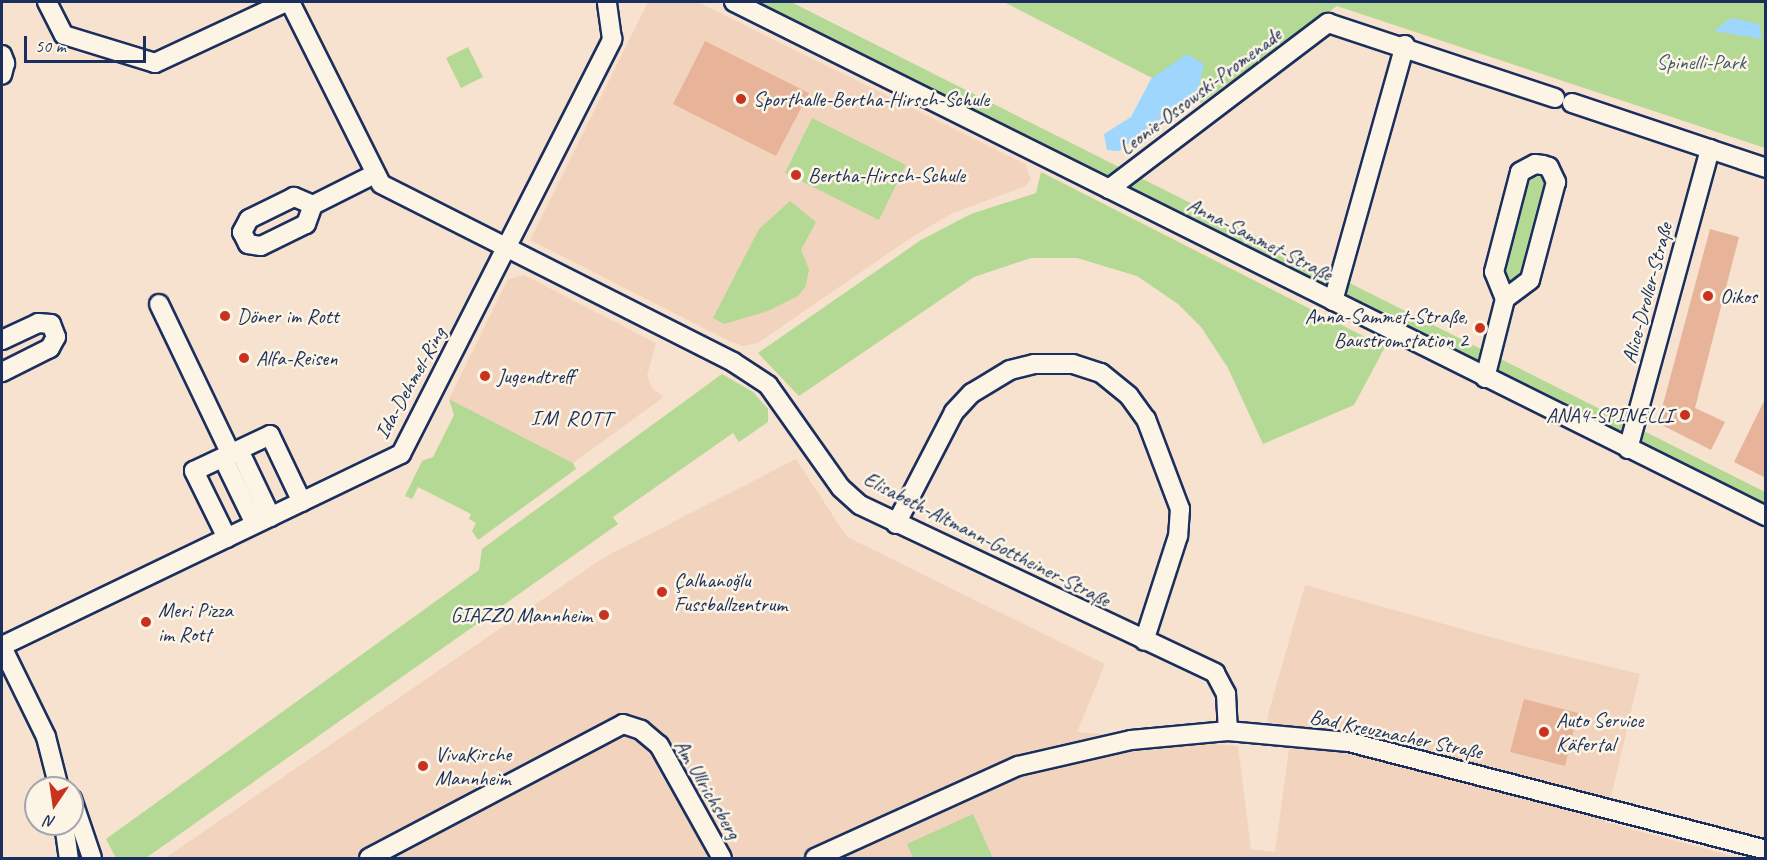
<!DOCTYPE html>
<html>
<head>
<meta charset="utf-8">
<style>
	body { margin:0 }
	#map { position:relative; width:1767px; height:860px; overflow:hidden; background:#f6e2ce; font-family:Caveat,sans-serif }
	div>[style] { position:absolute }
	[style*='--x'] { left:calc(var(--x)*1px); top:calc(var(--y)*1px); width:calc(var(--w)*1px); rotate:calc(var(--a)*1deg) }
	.built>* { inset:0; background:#f2d4be }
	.green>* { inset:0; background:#b4d994 }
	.water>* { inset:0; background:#9fd6fe }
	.building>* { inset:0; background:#e7b499 }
	.roads { filter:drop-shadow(2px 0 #1b2f5e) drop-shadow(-2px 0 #1b2f5e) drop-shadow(0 2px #1b2f5e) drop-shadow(0 -2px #1b2f5e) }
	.minor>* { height:18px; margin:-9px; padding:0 9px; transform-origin:9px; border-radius:9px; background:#fcf5e5 }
	.dots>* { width:16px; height:16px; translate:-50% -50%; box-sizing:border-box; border:3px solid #fcf5e5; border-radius:50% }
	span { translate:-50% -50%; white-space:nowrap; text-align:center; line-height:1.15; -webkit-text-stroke:5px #fcf5e5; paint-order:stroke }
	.park-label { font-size:21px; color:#415a6c }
	.street-label { font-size:21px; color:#1b2f5e }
	.poi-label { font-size:21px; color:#1b2f5e }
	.left { translate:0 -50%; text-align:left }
	.right { translate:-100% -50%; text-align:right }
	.neighbourhood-label { font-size:22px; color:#1b2f5e; letter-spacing:1.5px }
	.frame { position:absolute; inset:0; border:3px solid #1b2f5e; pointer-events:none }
	.north { position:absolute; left:24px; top:776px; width:60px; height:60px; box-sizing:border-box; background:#fcf5e5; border:2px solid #a2a6af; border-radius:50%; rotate:193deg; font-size:16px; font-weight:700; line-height:24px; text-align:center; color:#1b2f5e }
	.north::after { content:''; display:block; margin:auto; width:21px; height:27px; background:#c8321e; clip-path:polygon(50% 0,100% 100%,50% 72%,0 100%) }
	.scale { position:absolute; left:24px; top:36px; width:122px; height:27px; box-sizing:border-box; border:3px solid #1b2f5e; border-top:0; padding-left:8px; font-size:18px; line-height:21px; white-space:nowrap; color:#1b2f5e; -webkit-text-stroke:4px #fcf5e5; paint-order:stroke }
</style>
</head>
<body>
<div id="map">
	<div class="built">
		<i style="clip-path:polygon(648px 2px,698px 2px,1025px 164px,1031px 179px,1026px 186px,951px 214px,909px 239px,758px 343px,743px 346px,729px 341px,530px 240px)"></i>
		<i style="clip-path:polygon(524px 275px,656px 343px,647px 376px,653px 390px,663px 395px,661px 399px,573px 463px,449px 399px,508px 279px)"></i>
		<i style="clip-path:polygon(796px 459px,847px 537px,1105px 664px,1077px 732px,1238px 746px,1251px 849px,1275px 852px,1289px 749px,1267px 718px,1305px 585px,1519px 645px,1640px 674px,1605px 822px,1740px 858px,165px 858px,603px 558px)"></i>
	</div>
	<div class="green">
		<i style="clip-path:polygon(752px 2px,791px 2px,1765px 492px,1765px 510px)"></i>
		<i style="clip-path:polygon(1004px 2px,1765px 2px,1765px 148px,1337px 6px,1201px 103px)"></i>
		<i style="clip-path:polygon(468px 47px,483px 77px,461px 88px,446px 58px)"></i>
		<i style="clip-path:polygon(812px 118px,906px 165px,879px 220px,785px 173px)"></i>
		<i style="clip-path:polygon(1041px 172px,1385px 347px,1354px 405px,1263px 444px,1228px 368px,1201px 327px,1178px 304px,1137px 276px,1077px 258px,1031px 258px,974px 277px,799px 396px,758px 353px,921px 240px,971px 214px,1036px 193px)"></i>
		<i style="clip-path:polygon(1540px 176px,1548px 188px,1525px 275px,1516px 282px,1506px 281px,1500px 272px,1527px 178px)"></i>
		<i style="clip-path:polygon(790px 201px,816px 222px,801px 250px,809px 269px,806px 286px,798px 296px,768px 311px,724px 324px,713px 318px,759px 229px)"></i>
		<i style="clip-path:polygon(722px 374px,753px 392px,768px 409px,768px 422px,739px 442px,733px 433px,613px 517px,618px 524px,146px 858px,116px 858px,106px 839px,479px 570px,482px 549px)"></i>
		<i style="clip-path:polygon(449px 399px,573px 463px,576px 469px,478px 540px,472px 531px,476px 523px,469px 519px,471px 514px,418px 487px,412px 499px,405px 496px,422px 461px,433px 457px,454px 415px)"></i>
		<i style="clip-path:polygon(973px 814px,993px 858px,913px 858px,907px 844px)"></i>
	</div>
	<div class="water">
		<i style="clip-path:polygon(1731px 18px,1759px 24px,1762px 39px,1714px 31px)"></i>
		<i style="clip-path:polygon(1187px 54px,1204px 64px,1198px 90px,1119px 151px,1107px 150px,1104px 134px,1131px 117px,1151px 79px)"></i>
	</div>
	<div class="building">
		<i style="clip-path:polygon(705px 41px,809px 93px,776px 156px,673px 104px)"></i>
		<i style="clip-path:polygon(1710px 229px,1739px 237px,1695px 408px,1725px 422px,1711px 450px,1658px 423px)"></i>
		<i style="clip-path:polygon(1766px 397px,1766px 478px,1734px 462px)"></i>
		<i style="clip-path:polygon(1524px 699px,1578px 713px,1565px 766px,1510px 752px)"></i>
	</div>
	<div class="roads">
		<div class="minor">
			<i style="--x:47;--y:2;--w:37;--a:63"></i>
			<i style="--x:64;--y:35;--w:95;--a:17.1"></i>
			<i style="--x:155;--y:63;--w:145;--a:-25"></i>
			<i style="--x:290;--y:2;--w:203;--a:63.4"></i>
			<i style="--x:381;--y:184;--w:394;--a:26.8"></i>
			<i style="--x:733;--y:362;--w:42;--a:33.3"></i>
			<i style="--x:768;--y:385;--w:126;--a:54.7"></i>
			<i style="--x:841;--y:488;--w:25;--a:42"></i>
			<i style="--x:860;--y:505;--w:393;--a:25.3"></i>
			<i style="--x:1215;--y:673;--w:24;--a:62"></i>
			<i style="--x:1226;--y:694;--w:37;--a:87"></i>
			<i style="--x:734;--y:2;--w:1153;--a:26.48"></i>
			<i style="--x:2;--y:55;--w:9;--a:69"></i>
			<i style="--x:5;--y:63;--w:12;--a:104"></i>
			<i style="--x:1572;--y:103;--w:205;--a:18.5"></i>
			<i style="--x:1109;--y:189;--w:275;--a:-37.2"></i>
			<i style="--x:1328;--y:23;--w:239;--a:18.3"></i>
			<i style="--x:313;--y:205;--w:21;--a:-157"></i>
			<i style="--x:294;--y:197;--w:50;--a:153.9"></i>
			<i style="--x:249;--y:219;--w:15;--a:118"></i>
			<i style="--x:242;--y:232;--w:13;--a:63"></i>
			<i style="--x:248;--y:244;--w:13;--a:9"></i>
			<i style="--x:261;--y:246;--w:50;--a:-26.1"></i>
			<i style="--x:306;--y:224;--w:20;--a:-70"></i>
			<i style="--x:313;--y:205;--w:69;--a:-26.6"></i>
			<i style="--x:1333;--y:301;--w:266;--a:-74.3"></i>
			<i style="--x:159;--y:304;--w:166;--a:64.4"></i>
			<i style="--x:2;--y:340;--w:40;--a:-25"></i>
			<i style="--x:38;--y:323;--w:13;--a:4"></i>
			<i style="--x:51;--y:324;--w:14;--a:69"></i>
			<i style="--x:56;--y:337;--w:13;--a:119"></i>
			<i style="--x:50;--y:348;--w:54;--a:153.4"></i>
			<i style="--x:1485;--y:378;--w:81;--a:-75.8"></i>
			<i style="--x:1505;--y:299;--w:29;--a:-112"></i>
			<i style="--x:1494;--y:272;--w:103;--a:-75.4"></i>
			<i style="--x:1520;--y:172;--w:17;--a:-28"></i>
			<i style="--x:1535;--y:164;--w:8;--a:7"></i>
			<i style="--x:1543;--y:165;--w:6;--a:18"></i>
			<i style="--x:1549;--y:167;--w:17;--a:65"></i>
			<i style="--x:1556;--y:182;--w:101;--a:104.9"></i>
			<i style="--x:1530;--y:280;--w:31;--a:143"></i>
			<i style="--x:1628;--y:449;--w:311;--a:-74.7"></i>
			<i style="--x:239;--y:450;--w:74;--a:64.5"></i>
			<i style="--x:223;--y:458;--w:73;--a:64.1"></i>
			<i style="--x:896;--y:524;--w:126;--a:-62.6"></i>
			<i style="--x:954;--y:412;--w:26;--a:-47"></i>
			<i style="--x:972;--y:393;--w:44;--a:-31.2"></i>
			<i style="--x:1010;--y:370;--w:25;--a:-14"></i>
			<i style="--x:1034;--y:364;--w:39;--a:0"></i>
			<i style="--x:1073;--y:364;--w:29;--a:18"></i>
			<i style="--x:1101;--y:373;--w:36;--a:39"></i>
			<i style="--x:1129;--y:396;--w:29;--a:54"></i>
			<i style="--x:1146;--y:419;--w:96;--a:69.3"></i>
			<i style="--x:1180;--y:509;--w:27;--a:94"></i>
			<i style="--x:1178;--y:536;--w:110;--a:107.9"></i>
			<i style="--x:227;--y:538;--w:75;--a:-116.2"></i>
			<i style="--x:194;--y:471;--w:84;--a:-25.3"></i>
			<i style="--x:270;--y:435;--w:74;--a:64.5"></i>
			<i style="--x:2;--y:646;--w:443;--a:-25.7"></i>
			<i style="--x:401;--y:454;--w:466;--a:-63"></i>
			<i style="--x:612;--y:39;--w:37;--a:-98"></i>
			<i style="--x:2;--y:647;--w:100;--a:63.9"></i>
			<i style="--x:46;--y:737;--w:53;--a:75.7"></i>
			<i style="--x:72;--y:799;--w:62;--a:71.3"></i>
			<i style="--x:64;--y:824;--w:34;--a:82"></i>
			<i style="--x:369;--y:858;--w:287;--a:-27.8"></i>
			<i style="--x:623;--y:724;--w:19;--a:18"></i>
			<i style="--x:641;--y:730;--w:23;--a:40"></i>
			<i style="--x:659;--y:745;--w:129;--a:60.9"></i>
			<i style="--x:815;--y:858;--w:223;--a:-24.4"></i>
			<i style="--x:1018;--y:766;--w:116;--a:-13"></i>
			<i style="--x:1131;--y:740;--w:97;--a:-5.3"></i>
			<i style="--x:1228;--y:731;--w:121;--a:5.2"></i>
			<i style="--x:1349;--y:742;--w:431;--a:14.5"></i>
		</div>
	</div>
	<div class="dots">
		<i style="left:741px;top:99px;background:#c8321e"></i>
		<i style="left:796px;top:175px;background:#c8321e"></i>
		<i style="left:1708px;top:296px;background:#c8321e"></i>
		<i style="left:225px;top:316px;background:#c8321e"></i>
		<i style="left:1480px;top:328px;background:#c8321e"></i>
		<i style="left:244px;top:358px;background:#c8321e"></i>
		<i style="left:485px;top:376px;background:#c8321e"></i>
		<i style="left:1685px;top:415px;background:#c8321e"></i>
		<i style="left:662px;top:592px;background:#c8321e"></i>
		<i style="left:604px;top:615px;background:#c8321e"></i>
		<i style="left:146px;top:622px;background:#c8321e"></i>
		<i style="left:1544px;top:732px;background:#c8321e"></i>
		<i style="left:423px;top:766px;background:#c8321e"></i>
	</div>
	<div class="park-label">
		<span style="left:1701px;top:62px">Spinelli-Park</span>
	</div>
	<div class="street-label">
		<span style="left:1200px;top:91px;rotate:-37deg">Leonie-Ossowski-Promenade</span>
		<span style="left:1260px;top:239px;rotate:27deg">Anna-Sammet-Straße</span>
		<span style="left:1647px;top:293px;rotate:-75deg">Alice-Droller-Straße</span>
		<span style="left:410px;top:383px;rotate:-61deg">Ida-Dehmel-Ring</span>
		<span style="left:987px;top:539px;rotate:27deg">Elisabeth-Altmann-Gottheiner-Straße</span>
		<span style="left:1396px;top:734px;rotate:12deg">Bad Kreuznacher Straße</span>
		<span style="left:708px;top:789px;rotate:60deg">Am Ullrichsberg</span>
	</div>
	<div class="poi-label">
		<span class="left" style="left:753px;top:99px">Sporthalle-Bertha-Hirsch-Schule</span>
		<span class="left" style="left:808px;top:175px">Bertha-Hirsch-Schule</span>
		<span class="left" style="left:1720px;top:296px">Oikos</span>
		<span class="left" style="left:237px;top:316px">Döner im Rott</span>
		<span class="right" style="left:1468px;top:328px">Anna-Sammet-Straße,<br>Baustromstation 2</span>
		<span class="left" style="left:256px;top:358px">Alfa-Reisen</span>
		<span class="left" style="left:497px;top:376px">Jugendtreff</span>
		<span class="right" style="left:1673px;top:415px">ANA4-SPINELLI</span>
		<span class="left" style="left:674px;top:592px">Çalhanoğlu<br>Fussballzentrum</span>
		<span class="left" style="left:158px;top:622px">Meri Pizza<br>im Rott</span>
		<span class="right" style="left:592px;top:615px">GIAZZO Mannheim</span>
		<span class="left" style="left:1556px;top:732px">Auto Service<br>Käfertal</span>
		<span class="left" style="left:435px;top:766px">VivaKirche<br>Mannheim</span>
	</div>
	<div class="neighbourhood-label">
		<span style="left:572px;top:419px">IM ROTT</span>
	</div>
	<div class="frame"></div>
	<div class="north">N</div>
	<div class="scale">50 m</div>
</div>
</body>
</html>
